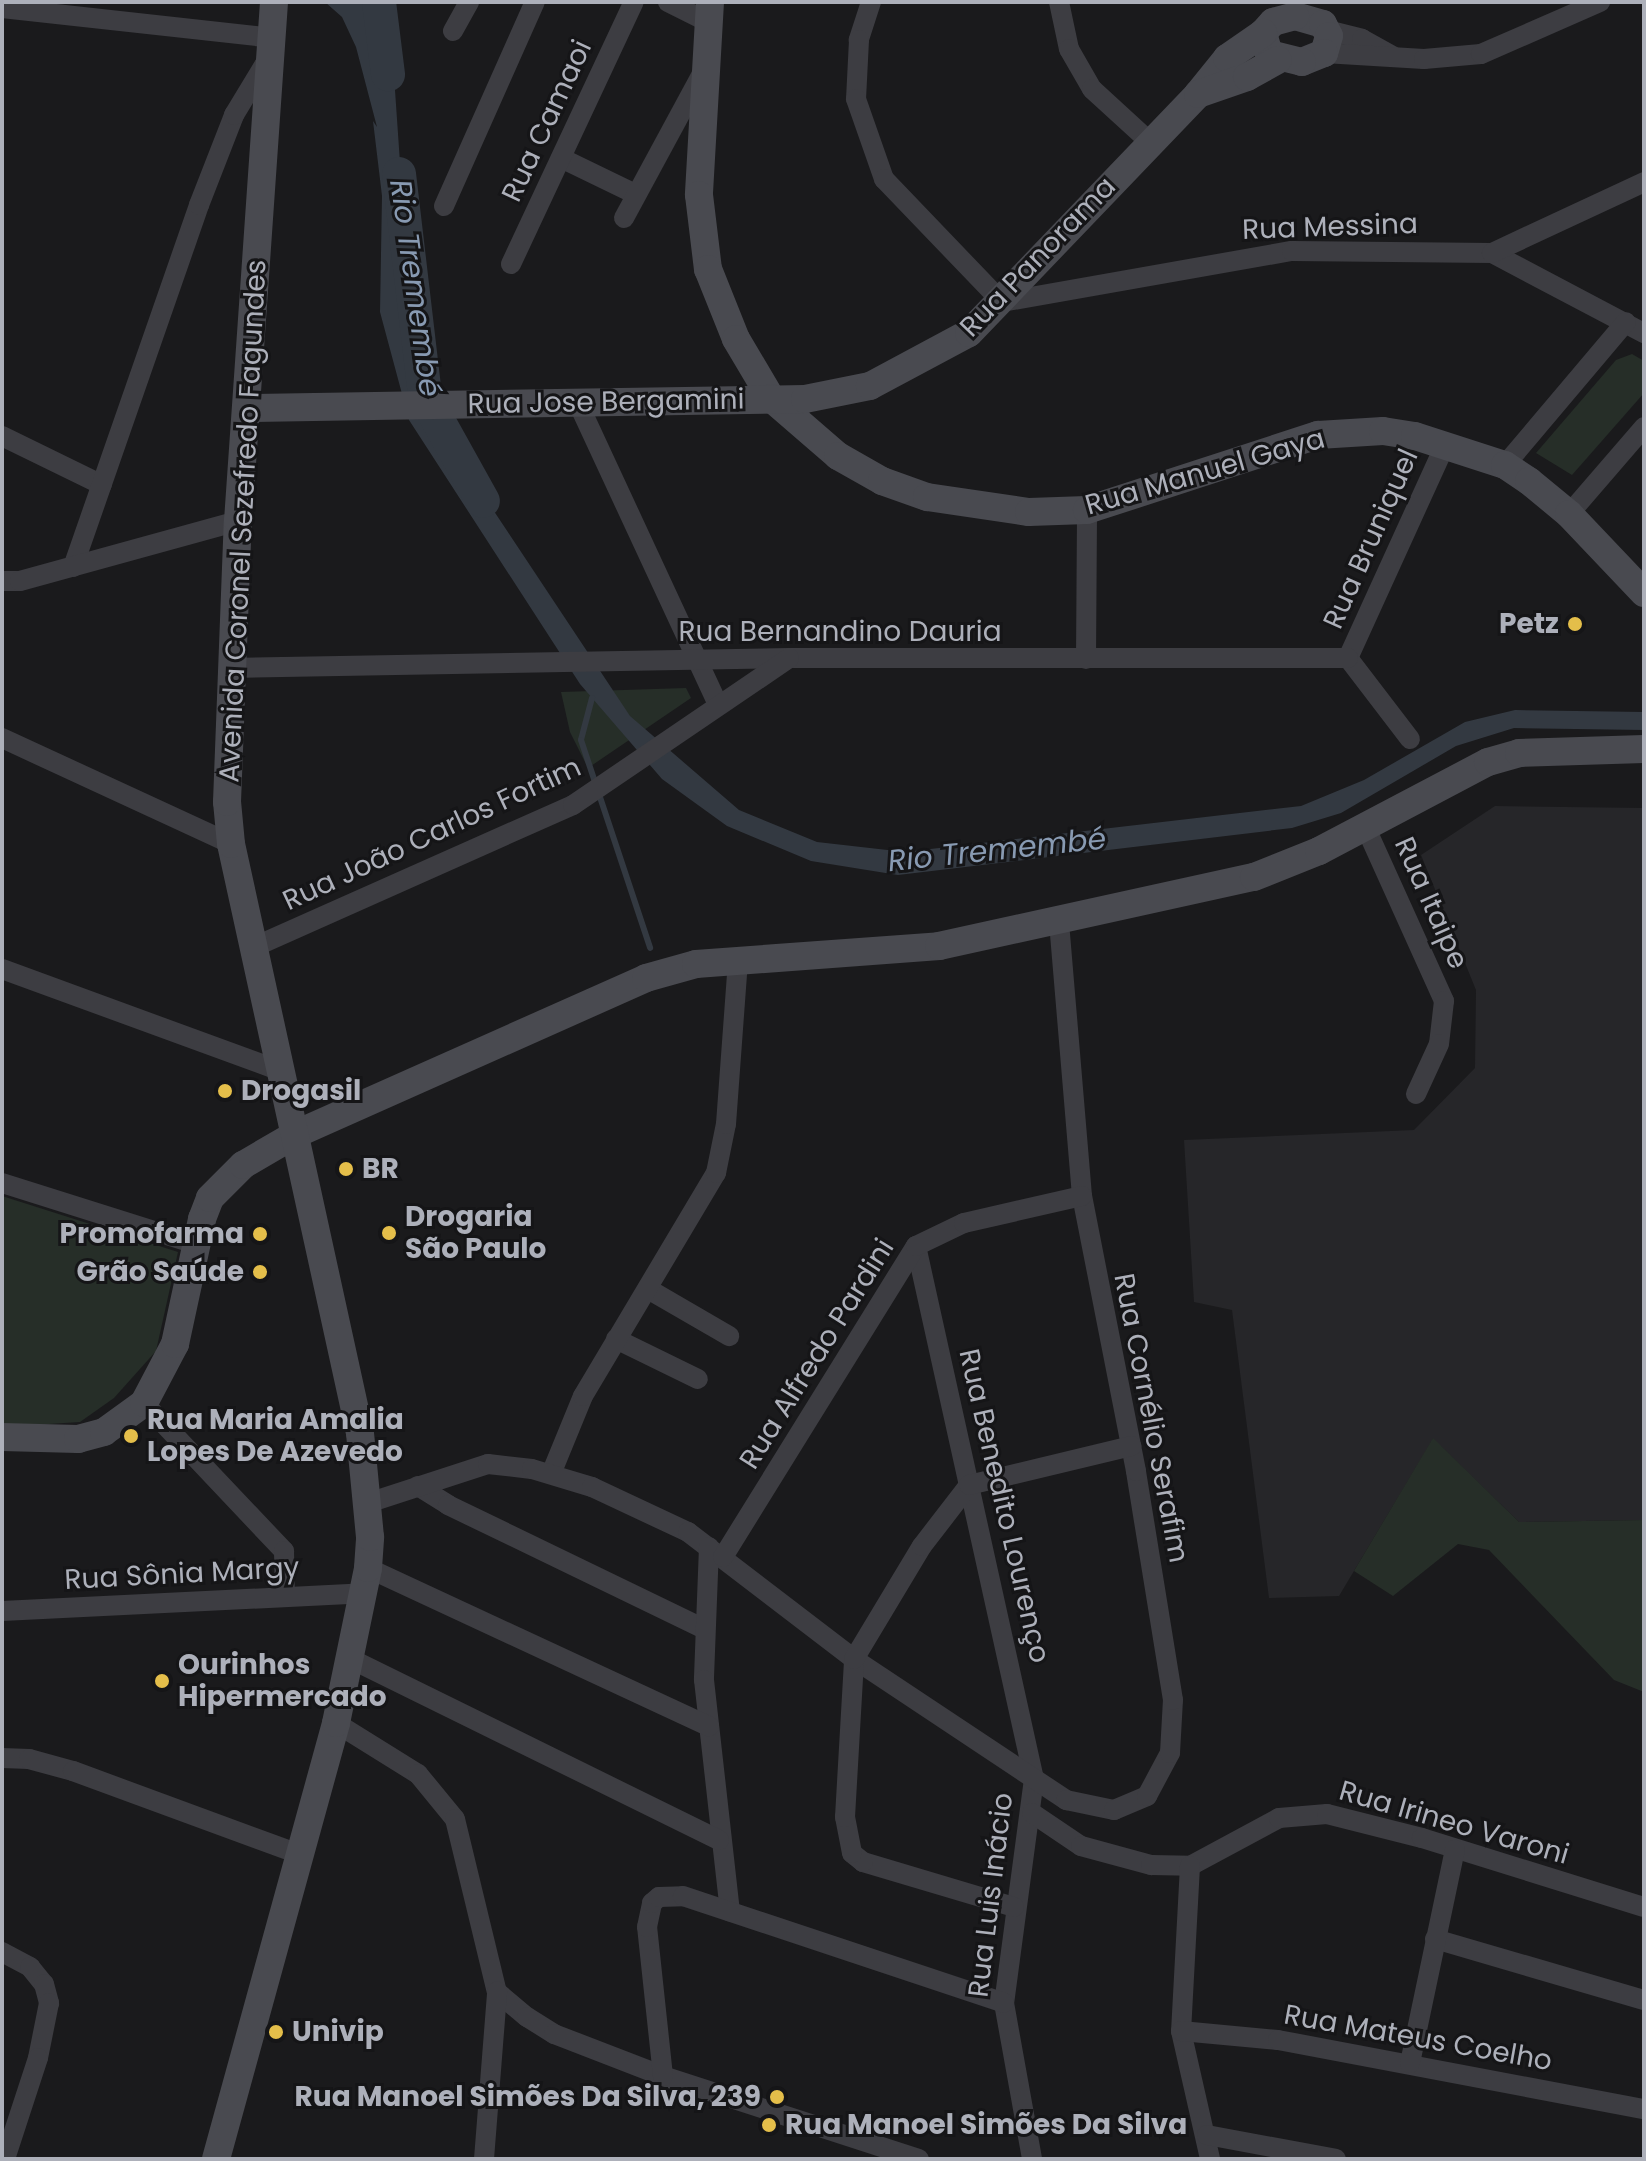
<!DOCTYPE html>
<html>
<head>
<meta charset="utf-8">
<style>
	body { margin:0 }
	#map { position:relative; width:1646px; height:2161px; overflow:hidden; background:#1a1a1c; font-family:Poppins,sans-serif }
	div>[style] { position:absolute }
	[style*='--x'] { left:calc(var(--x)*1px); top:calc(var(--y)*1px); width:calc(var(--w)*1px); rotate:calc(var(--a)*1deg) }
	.built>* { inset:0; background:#262629 }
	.green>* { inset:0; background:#262e28 }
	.water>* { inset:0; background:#333941 }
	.stream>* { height:6px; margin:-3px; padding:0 3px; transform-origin:3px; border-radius:3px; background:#333941 }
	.river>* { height:34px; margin:-17px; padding:0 17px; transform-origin:17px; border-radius:17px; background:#333941 }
	.street>* { height:20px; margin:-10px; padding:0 10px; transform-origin:10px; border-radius:10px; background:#3d3d42 }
	.secondary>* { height:28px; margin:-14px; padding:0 14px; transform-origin:14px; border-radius:14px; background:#494a50 }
	.dots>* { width:22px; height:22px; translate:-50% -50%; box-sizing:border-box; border:4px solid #151517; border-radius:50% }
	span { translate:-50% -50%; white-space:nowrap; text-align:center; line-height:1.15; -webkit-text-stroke:6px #151517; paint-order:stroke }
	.street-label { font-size:28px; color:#adb0ba }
	.poi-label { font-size:28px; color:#adb0ba; font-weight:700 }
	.right { translate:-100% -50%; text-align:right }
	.left { translate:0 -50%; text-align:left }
	.water-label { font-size:30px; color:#889ab2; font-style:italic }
	.frame { position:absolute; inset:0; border:4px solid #adb0ba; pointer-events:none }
</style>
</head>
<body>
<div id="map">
	<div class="built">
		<i style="clip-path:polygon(1495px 806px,1644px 808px,1644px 1520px,1519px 1522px,1433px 1439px,1339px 1596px,1269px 1598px,1232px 1310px,1194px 1302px,1184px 1140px,1414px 1130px,1475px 1068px,1476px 990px,1421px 855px)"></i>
	</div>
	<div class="green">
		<i style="clip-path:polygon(1632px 354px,1644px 361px,1644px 393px,1572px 475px,1536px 453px,1616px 360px)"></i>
		<i style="clip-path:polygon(686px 688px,691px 698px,588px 768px,570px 732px,561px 692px)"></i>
		<i style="clip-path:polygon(2px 1196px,178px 1252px,156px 1351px,114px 1398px,80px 1422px,2px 1427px)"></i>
		<i style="clip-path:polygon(1433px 1438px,1519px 1522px,1644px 1520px,1644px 1692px,1614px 1680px,1489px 1550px,1458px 1544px,1393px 1596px,1354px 1571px)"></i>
	</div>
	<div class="water">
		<i style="clip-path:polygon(325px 2px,364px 2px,384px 31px,393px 61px,408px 279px,438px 417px,458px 457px,630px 716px,739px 810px,817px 842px,905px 852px,1301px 806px,1364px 780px,1465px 722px,1515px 710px,1644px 712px,1644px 730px,1514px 728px,1456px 746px,1341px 813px,1292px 828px,898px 875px,811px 861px,727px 826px,662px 779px,580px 684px,409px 420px,380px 312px,382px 196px,373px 121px,377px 127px,356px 47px,342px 17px)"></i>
	</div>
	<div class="stream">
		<i style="--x:592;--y:698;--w:43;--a:104.7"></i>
		<i style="--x:581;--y:740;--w:219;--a:71.6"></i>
	</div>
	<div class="river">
		<i style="--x:379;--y:2;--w:73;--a:82.9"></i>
		<i style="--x:399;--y:174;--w:225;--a:83.3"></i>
		<i style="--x:425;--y:397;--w:119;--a:60.9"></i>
	</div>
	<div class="street">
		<i style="--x:668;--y:2;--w:47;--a:26.6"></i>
		<i style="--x:871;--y:2;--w:40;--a:108"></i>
		<i style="--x:859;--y:40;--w:59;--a:92.9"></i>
		<i style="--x:856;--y:99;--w:85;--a:70.7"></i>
		<i style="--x:884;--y:179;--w:170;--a:46.2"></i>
		<i style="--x:1002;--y:302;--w:294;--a:-10"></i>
		<i style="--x:1292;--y:251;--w:200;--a:0.6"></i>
		<i style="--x:1492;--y:253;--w:172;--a:27.8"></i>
		<i style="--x:1059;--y:2;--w:48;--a:78"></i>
		<i style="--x:1069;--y:49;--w:46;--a:60.1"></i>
		<i style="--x:1092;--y:89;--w:79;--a:42.4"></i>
		<i style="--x:2;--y:8;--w:272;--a:6.3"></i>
		<i style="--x:1327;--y:30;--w:36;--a:14"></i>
		<i style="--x:1362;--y:39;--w:35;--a:29"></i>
		<i style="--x:453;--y:31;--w:33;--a:-61"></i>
		<i style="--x:1324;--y:53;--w:100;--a:3.4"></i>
		<i style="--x:1424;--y:59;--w:57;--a:-5"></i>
		<i style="--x:1481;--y:54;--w:130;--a:-23.6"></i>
		<i style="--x:561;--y:158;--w:82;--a:25.9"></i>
		<i style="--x:444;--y:206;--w:223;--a:-66"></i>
		<i style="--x:624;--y:218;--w:168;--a:-61.6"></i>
		<i style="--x:1492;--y:253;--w:168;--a:-25"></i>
		<i style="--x:511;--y:264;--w:289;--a:-64.9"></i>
		<i style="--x:578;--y:403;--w:332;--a:65.1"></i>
		<i style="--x:2;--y:436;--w:111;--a:26.1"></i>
		<i style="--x:1505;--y:465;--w:187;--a:-49.8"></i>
		<i style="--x:1569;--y:514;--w:115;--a:-49.2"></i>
		<i style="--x:73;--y:567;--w:383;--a:-70.8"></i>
		<i style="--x:199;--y:205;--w:97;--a:-68.7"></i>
		<i style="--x:234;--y:115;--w:68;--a:-58.9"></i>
		<i style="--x:2;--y:581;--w:18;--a:0"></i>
		<i style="--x:20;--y:581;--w:226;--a:-15.4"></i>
		<i style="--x:1348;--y:658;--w:236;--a:-65.5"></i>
		<i style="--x:1348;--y:658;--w:102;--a:52.6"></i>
		<i style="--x:1086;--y:659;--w:149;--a:-89.6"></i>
		<i style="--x:231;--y:668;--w:558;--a:-1.03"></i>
		<i style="--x:789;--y:658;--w:559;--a:0"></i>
		<i style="--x:2;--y:738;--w:252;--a:24.8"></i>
		<i style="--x:1365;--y:826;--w:192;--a:65.7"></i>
		<i style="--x:1444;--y:1001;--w:43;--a:96.6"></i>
		<i style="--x:1439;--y:1044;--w:55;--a:114.7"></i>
		<i style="--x:254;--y:947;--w:349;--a:-24"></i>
		<i style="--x:573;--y:805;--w:261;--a:-34.2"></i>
		<i style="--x:2;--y:969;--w:297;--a:20.1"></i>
		<i style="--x:2;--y:1183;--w:202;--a:17.5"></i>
		<i style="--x:916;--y:1246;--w:546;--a:77.52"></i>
		<i style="--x:1034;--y:1779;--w:226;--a:97.6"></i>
		<i style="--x:1004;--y:2003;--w:158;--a:79.8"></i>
		<i style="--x:648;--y:1289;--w:94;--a:30.1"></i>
		<i style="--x:616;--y:1339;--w:91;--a:26"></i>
		<i style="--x:144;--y:1403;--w:204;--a:46.6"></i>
		<i style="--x:284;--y:1551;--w:46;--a:88.8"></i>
		<i style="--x:551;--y:1474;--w:84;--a:-67.7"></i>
		<i style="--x:583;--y:1396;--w:260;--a:-59.2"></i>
		<i style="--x:716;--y:1173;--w:50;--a:-78.5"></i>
		<i style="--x:726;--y:1124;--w:164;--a:-85.8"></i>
		<i style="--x:418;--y:1486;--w:36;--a:32"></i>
		<i style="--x:448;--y:1505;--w:283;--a:25.8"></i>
		<i style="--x:368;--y:1503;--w:126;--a:-18"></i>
		<i style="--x:488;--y:1464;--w:44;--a:6.5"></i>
		<i style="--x:532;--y:1469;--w:63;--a:16.7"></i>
		<i style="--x:592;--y:1487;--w:106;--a:25.1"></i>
		<i style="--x:688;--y:1532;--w:209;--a:37.4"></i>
		<i style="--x:854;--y:1659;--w:255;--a:33.6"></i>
		<i style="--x:1066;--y:1800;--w:49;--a:11.8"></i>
		<i style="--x:1114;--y:1810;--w:36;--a:-23"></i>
		<i style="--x:1147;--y:1796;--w:49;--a:-61.9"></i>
		<i style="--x:1170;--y:1753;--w:53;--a:-86.8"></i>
		<i style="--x:1173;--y:1700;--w:232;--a:-99.2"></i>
		<i style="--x:1136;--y:1471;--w:280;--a:-101.1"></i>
		<i style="--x:1082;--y:1196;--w:277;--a:-94.8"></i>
		<i style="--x:709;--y:1547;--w:133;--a:92.2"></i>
		<i style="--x:704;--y:1680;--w:233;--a:83.6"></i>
		<i style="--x:723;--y:1557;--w:366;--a:-58.2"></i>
		<i style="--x:916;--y:1246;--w:53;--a:-25.6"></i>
		<i style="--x:964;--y:1223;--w:121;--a:-12.9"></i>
		<i style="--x:368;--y:1568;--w:376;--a:24.9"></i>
		<i style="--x:2;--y:1611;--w:362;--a:-2.8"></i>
		<i style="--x:351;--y:1659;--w:410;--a:26.2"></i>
		<i style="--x:336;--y:1723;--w:97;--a:31.9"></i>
		<i style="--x:418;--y:1774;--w:58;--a:50.6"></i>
		<i style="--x:455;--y:1819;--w:178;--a:76.4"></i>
		<i style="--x:497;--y:1992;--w:39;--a:40"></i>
		<i style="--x:527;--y:2017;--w:32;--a:32"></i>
		<i style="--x:554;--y:2034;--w:117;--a:21.1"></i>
		<i style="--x:663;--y:2076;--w:269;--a:18"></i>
		<i style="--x:2;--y:1758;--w:27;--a:2"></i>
		<i style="--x:29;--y:1759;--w:46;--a:15.3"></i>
		<i style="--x:73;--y:1771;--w:241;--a:20.2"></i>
		<i style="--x:1032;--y:1813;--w:59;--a:34"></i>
		<i style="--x:1081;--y:1846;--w:73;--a:15.2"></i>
		<i style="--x:1151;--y:1865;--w:39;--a:1"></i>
		<i style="--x:1190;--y:1866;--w:101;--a:-28.3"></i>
		<i style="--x:1279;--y:1818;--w:48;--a:-4.8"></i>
		<i style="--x:1327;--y:1814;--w:98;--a:14.2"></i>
		<i style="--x:1422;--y:1838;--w:232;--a:17.3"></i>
		<i style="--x:1190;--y:1866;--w:165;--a:93.1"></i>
		<i style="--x:1181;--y:2031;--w:131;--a:77.2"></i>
		<i style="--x:1014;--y:1907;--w:158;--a:-163.4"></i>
		<i style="--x:863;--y:1862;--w:14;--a:-141"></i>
		<i style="--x:852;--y:1853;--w:37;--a:-101"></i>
		<i style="--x:845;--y:1817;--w:158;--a:-86.7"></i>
		<i style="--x:854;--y:1659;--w:132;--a:-59"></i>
		<i style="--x:922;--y:1546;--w:77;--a:-52.4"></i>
		<i style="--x:969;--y:1485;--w:167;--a:-13.5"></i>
		<i style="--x:1435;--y:1939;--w:218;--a:16.3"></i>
		<i style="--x:2;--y:1952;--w:32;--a:28"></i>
		<i style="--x:30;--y:1967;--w:22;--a:51"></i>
		<i style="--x:44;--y:1984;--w:20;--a:75"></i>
		<i style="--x:49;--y:2003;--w:56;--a:101.3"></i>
		<i style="--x:38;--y:2058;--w:106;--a:108.1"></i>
		<i style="--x:1181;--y:2031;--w:97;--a:5.3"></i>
		<i style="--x:1278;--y:2040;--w:372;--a:10.7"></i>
		<i style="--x:1410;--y:2063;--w:218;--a:-78.1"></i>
		<i style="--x:663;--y:2076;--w:150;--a:-96.1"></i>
		<i style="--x:647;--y:1927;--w:25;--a:-78"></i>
		<i style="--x:652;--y:1903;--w:9;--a:-41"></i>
		<i style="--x:659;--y:1897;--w:24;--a:-2"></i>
		<i style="--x:683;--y:1896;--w:338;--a:18.4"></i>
		<i style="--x:1207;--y:2135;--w:131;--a:10.5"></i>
		<i style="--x:484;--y:2159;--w:168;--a:-85.5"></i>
	</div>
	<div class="secondary">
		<i style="--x:710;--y:2;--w:193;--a:93.3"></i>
		<i style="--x:699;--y:195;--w:75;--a:83.1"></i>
		<i style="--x:708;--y:269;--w:75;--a:68.2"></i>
		<i style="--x:736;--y:339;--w:69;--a:59.3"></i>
		<i style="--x:771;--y:398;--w:89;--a:40.9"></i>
		<i style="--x:838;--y:456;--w:51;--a:29.6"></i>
		<i style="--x:882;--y:481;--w:48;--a:19.6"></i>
		<i style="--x:927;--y:497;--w:103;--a:8.4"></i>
		<i style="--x:1029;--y:512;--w:58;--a:-2"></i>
		<i style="--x:1087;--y:510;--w:243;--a:-18"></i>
		<i style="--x:1318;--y:435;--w:65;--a:-3.5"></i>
		<i style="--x:1383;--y:431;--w:32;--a:9"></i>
		<i style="--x:1415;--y:436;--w:95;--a:17.9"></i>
		<i style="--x:1505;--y:465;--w:29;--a:34"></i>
		<i style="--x:1529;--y:481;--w:52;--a:39.5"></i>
		<i style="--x:1569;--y:514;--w:109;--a:46.5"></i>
		<i style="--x:1295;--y:16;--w:29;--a:16"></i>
		<i style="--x:1323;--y:24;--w:13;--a:63"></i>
		<i style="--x:1329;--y:36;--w:18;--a:106"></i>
		<i style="--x:1324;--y:53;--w:24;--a:158"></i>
		<i style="--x:1302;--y:62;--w:34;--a:-166"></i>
		<i style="--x:1269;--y:54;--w:22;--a:-106"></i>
		<i style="--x:1263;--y:33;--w:15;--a:-48"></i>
		<i style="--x:1273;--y:22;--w:23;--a:-15"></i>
		<i style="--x:1198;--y:94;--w:46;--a:-51.1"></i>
		<i style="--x:1227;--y:58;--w:44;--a:-34.8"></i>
		<i style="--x:249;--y:408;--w:556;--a:-0.93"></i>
		<i style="--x:805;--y:399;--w:66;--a:-11.3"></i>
		<i style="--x:870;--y:386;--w:112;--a:-28.2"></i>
		<i style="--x:969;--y:333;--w:331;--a:-46.2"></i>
		<i style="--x:1198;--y:94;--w:52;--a:-19.1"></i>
		<i style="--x:1247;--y:77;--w:35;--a:-29"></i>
		<i style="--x:2;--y:1437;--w:76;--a:1.5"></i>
		<i style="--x:78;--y:1439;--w:27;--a:-15"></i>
		<i style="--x:104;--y:1432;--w:49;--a:-35.9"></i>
		<i style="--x:144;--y:1403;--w:67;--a:-62.3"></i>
		<i style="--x:175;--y:1344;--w:128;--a:-77.8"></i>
		<i style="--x:202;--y:1219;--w:22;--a:-69"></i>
		<i style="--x:210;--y:1198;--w:47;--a:-45"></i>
		<i style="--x:243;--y:1165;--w:61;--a:-30.3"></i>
		<i style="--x:296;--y:1134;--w:383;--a:-24"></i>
		<i style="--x:646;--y:978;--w:52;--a:-15.6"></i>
		<i style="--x:696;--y:964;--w:244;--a:-4.2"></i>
		<i style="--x:939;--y:946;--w:322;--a:-12.4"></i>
		<i style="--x:1254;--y:877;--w:70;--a:-21.8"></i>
		<i style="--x:1319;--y:851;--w:191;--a:-27.8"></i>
		<i style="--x:1488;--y:762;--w:32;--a:-16"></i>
		<i style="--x:1519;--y:753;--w:125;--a:-1.8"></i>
		<i style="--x:216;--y:2159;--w:452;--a:-74.6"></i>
		<i style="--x:336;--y:1723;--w:158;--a:-78.3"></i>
		<i style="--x:368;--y:1568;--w:31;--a:-86"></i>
		<i style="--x:370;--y:1537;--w:104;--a:-95.5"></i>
		<i style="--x:360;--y:1433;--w:603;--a:-102.35"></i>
		<i style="--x:231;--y:844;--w:42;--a:-95.4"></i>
		<i style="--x:227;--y:802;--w:281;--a:-87.8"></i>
		<i style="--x:238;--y:521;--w:520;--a:-86.03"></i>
	</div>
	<div class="dots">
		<i style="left:1575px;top:624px;background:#e4be4a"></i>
		<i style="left:225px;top:1091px;background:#e4be4a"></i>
		<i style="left:346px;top:1169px;background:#e4be4a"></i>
		<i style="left:389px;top:1233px;background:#e4be4a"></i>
		<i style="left:260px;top:1234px;background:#e4be4a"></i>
		<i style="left:260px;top:1272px;background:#e4be4a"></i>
		<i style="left:131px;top:1436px;background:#e4be4a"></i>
		<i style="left:162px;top:1681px;background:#e4be4a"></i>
		<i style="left:276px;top:2032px;background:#e4be4a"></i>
		<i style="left:777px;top:2097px;background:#e4be4a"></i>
		<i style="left:769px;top:2125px;background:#e4be4a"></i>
	</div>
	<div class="street-label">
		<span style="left:547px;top:121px;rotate:-65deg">Rua Camaoi</span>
		<span style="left:1330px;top:227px;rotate:-2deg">Rua Messina</span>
		<span style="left:1038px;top:257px;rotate:-46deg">Rua Panorama</span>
		<span style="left:606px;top:402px;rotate:-1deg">Rua Jose Bergamini</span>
		<span style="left:1205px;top:472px;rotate:-16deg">Rua Manuel Gaya</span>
		<span style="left:243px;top:521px;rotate:-87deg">Avenida Coronel Sezefredo Fagundes</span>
		<span style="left:1371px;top:539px;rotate:-66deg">Rua Bruniquel</span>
		<span style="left:840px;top:632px">Rua Bernandino Dauria</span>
		<span style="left:432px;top:834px;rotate:-25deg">Rua João Carlos Fortim</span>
		<span style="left:1431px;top:903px;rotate:66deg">Rua Itaipe</span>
		<span style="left:817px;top:1354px;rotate:-58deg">Rua Alfredo Pardini</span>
		<span style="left:1151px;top:1418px;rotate:79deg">Rua Cornélio Serafim</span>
		<span style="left:1004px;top:1506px;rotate:77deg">Rua Benedito Lourenço</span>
		<span style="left:182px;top:1574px;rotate:-3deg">Rua Sônia Margy</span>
		<span style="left:1454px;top:1823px;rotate:16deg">Rua Irineo Varoni</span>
		<span style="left:991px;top:1895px;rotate:-83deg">Rua Luis Inácio</span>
		<span style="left:1418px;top:2038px;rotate:10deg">Rua Mateus Coelho</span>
	</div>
	<div class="poi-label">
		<span class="right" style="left:1559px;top:624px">Petz</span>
		<span class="left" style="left:241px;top:1091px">Drogasil</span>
		<span class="left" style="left:362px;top:1169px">BR</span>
		<span class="left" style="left:405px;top:1233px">Drogaria<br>São Paulo</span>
		<span class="right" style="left:244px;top:1234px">Promofarma</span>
		<span class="right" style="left:244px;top:1272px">Grão Saúde</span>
		<span class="left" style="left:147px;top:1436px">Rua Maria Amalia<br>Lopes De Azevedo</span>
		<span class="left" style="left:178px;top:1681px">Ourinhos<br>Hipermercado</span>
		<span class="left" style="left:292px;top:2032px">Univip</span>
		<span class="right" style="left:761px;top:2097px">Rua Manoel Simões Da Silva, 239</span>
		<span class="left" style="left:785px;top:2125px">Rua Manoel Simões Da Silva</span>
	</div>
	<div class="water-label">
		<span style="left:415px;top:288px;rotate:82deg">Rio Tremembé</span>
		<span style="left:997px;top:850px;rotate:-6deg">Rio Tremembé</span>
	</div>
	<div class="frame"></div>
</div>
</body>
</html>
